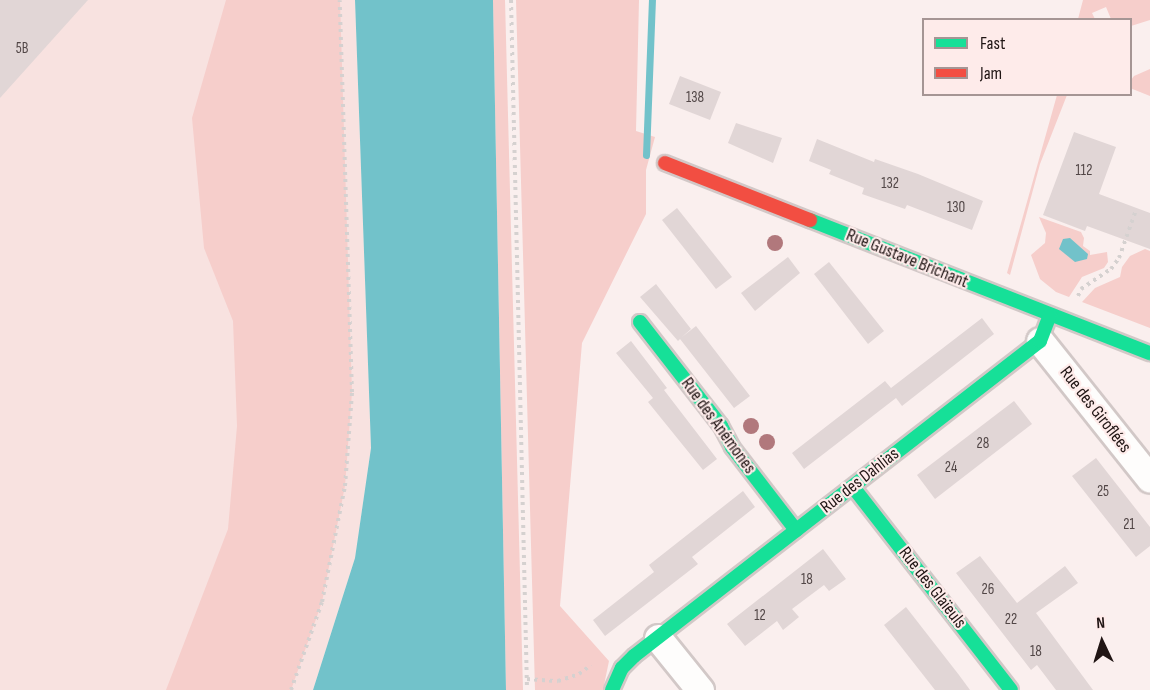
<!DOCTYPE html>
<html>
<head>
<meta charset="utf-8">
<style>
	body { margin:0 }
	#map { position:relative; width:1150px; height:690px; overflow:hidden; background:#faefee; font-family:"Sofia Sans Condensed",sans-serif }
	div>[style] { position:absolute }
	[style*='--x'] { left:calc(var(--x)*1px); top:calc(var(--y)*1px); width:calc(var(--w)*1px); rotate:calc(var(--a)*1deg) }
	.built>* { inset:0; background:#f8e2e0 }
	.green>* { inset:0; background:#f6cecb }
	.water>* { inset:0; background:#72c2ca }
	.stream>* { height:7px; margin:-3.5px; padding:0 3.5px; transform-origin:3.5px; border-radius:3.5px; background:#72c2ca }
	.building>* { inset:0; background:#e1d6d6 }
	.path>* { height:4px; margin-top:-2px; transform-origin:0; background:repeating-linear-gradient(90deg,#d5d1d0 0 3px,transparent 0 7.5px) }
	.roads { filter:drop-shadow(2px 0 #d2c8c7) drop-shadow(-2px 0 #d2c8c7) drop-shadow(0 2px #d2c8c7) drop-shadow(0 -2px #d2c8c7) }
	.street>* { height:27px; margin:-13.5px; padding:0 13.5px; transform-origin:13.5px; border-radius:13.5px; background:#fefdfc }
	.fast>* { height:14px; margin:-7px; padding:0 7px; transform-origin:7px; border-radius:7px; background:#16e098 }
	.jam>* { height:14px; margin:-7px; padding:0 7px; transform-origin:7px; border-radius:7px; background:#f24e42 }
	.trees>* { width:16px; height:16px; margin:-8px; border-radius:50%; background:#b1787c }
	span { translate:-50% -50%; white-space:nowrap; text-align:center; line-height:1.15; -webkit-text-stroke:4.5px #feebea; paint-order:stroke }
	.number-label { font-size:15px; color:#514646 }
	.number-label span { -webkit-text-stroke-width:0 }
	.street-label { font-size:18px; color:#201514 }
	.legend { position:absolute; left:922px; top:18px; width:210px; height:78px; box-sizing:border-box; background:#feebea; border:2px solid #a59594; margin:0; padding:8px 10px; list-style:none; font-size:18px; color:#201514 }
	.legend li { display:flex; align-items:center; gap:12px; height:30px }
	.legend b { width:30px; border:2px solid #a59594 }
	.north { position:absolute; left:1072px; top:612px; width:60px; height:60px; -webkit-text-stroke:4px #feebea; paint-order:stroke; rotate:356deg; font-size:16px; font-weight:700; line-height:24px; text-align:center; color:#201514 }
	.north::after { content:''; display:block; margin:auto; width:21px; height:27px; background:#201514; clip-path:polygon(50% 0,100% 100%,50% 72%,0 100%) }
</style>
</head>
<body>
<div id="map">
	<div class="built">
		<i style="clip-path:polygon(0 0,355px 0,371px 448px,355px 558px,313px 690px,0 690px)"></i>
	</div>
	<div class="green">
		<i style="clip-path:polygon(226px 0,340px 0,352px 392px,345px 486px,322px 602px,291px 690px,166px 690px,228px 529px,237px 426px,233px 321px,204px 248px,192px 118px)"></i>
		<i style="clip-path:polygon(493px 0,505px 0,523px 690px,506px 690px)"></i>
		<i style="clip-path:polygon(516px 0,639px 0,636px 131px,655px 137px,646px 170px,646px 214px,582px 343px,560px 606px,609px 661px,603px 690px,535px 690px)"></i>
		<i style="clip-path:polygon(1083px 0,1150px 0,1150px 20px,1131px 26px,1130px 20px,1111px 19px,1106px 7px,1092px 13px,1095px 19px,1078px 19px)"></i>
		<i style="clip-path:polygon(1150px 69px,1150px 96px,1130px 88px,1131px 80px,1134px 76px)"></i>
		<i style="clip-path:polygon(1057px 95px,1067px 95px,1040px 164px,1010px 275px,1007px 273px)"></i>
		<i style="clip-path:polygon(1039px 217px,1081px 232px,1084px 238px,1083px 246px,1090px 251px,1090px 255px,1107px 252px,1108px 262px,1104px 268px,1082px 277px,1069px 297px,1056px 292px,1040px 279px,1031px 255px,1045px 243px,1046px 233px)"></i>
		<i style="clip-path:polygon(1145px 249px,1150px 251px,1150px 328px,1082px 302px,1095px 288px,1120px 277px,1122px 267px,1130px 256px)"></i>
	</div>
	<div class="water">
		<i style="clip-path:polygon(355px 0,493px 0,506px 690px,313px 690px,355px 558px,371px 448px)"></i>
		<i style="clip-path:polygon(1070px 238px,1088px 254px,1087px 259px,1075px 262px,1059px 249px,1063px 239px)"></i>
	</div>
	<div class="stream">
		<i style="--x:646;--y:155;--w:155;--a:-87.8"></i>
	</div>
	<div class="building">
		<i style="clip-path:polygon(0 0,88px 0,0 98px)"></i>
		<i style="clip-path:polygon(680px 76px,721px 92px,710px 120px,669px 104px)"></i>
		<i style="clip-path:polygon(736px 123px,782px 138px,773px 163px,728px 143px)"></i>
		<i style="clip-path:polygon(1074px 132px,1116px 147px,1099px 194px,1150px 213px,1150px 249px,1087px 226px,1085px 231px,1043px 215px)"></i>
		<i style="clip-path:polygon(817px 139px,874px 162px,875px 159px,918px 174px,983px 201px,972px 230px,907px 205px,905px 209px,862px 194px,864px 188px,829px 174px,831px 170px,809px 161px)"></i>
		<i style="clip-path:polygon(677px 208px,732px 277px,716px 289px,662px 220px)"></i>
		<i style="clip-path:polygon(788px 257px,800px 273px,755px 311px,741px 293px)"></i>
		<i style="clip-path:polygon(829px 262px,884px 331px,868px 344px,814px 274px)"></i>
		<i style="clip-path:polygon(656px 284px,691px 329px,682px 337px,696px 326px,750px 396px,734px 408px,680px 339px,678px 341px,640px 297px)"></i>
		<i style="clip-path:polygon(982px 318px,994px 334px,902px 406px,896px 398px,804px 469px,792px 453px,885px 381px,891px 388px)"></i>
		<i style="clip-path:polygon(631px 341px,667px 388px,664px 390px,717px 459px,703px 470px,648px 402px,653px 398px,616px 353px)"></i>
		<i style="clip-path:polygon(1014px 401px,1032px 424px,935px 499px,917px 475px)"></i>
		<i style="clip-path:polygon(1096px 458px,1150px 527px,1150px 546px,1136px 557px,1072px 476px)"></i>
		<i style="clip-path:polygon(743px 491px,755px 507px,692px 557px,698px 564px,605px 636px,593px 620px,654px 572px,649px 565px)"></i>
		<i style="clip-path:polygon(823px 549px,846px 579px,829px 591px,824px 585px,792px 609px,799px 617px,783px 630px,777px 621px,745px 646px,727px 624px)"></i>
		<i style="clip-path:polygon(980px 556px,1017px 603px,1065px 566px,1078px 583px,1036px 613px,1093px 690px,1056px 690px,1037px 665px,1031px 670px,956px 573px)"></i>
		<i style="clip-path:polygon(906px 607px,959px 675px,970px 690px,935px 690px,884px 625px)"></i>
	</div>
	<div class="path">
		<i style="--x:511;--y:0;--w:690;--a:88.67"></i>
		<i style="--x:1078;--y:296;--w:8;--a:-67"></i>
		<i style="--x:1081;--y:289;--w:36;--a:-34"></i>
		<i style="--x:1111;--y:269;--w:14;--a:-54"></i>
		<i style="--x:1119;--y:258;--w:51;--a:-70.5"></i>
		<i style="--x:527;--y:679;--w:31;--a:4"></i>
		<i style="--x:558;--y:681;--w:22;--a:-18"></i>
		<i style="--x:579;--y:674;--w:15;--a:-37"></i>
		<i style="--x:291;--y:690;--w:93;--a:-70.6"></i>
		<i style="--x:322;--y:602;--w:118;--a:-78.8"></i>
		<i style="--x:345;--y:486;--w:94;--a:-85.7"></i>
		<i style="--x:352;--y:392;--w:392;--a:-91.8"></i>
	</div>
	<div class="roads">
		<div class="street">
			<i style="--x:1040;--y:341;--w:176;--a:51.4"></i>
			<i style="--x:658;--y:638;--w:67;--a:51.1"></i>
		</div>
		<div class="fast">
			<i style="--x:810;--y:220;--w:365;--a:21.4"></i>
			<i style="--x:640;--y:322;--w:132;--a:52.1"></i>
			<i style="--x:721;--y:426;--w:24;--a:62"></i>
			<i style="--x:732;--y:447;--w:105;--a:52.4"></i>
			<i style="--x:853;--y:487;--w:257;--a:52.1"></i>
			<i style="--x:612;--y:690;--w:24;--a:-66"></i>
			<i style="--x:622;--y:668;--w:17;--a:-45"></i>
			<i style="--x:634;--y:656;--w:514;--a:-37.81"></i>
			<i style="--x:1040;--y:341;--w:28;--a:-69"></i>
		</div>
		<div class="jam">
			<i style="--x:665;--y:163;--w:156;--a:21.5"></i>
		</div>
	</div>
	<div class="trees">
		<i style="left:775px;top:243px"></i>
		<i style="left:751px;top:426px"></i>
		<i style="left:767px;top:442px"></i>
	</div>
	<div class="number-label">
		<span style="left:22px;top:49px">5B</span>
		<span style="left:695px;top:98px">138</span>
		<span style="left:1084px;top:171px">112</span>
		<span style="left:890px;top:184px">132</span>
		<span style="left:956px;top:208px">130</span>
		<span style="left:983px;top:444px">28</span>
		<span style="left:951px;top:468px">24</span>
		<span style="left:1103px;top:492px">25</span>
		<span style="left:1129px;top:525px">21</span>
		<span style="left:807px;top:580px">18</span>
		<span style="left:988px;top:590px">26</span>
		<span style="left:760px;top:616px">12</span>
		<span style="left:1011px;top:620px">22</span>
		<span style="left:1036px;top:652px">18</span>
	</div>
	<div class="street-label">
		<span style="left:907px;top:259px;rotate:22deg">Rue Gustave Brichant</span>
		<span style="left:1095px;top:410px;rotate:52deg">Rue des Giroflées</span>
		<span style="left:718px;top:426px;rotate:54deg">Rue des Anémones</span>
		<span style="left:860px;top:481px;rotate:-38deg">Rue des Dahlias</span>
		<span style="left:932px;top:588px;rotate:52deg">Rue des Glaïeuls</span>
	</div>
	<ul class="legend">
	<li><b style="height:8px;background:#16e098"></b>Fast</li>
	<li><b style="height:8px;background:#f24e42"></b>Jam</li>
	</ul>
	<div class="north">N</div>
</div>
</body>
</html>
